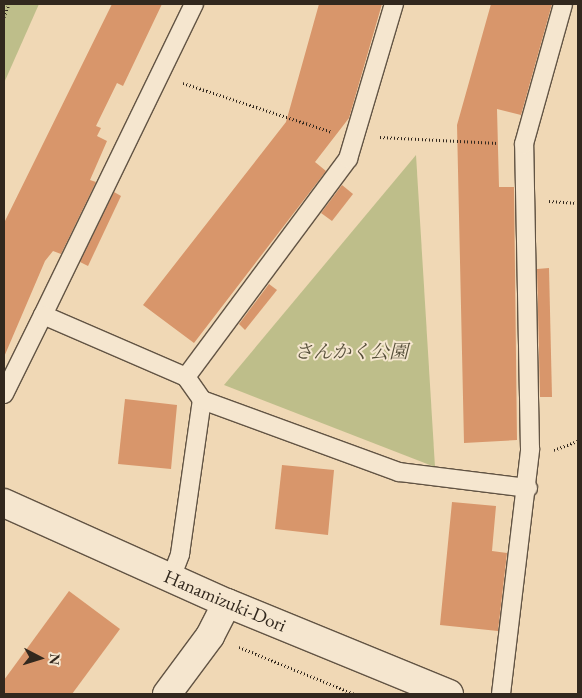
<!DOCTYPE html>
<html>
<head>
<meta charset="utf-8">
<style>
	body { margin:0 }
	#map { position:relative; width:582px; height:698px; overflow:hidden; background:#f0d8b5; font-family:"EB Garamond","Noto Serif JP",serif }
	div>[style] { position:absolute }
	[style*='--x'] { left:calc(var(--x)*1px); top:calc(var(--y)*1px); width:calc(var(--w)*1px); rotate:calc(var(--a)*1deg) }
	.green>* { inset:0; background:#bebe8a }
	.building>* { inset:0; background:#d8966b }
	.path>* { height:3px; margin-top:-1.5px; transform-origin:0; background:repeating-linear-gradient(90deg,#32281e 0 1px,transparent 0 3.5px) }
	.roads { filter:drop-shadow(1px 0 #625444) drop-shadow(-1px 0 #625444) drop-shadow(0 1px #625444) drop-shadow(0 -1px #625444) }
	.service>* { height:18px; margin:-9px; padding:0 9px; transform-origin:9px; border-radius:9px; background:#f5e6cf }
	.tertiary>* { height:28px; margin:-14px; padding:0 14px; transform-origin:14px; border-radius:14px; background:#f5e6cf }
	span { translate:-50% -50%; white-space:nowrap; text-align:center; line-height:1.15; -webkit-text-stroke:4px #f5e6cf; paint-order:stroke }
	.park-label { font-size:19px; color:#554e39; font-style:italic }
	.street-label { font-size:19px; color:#32281e }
	.frame { position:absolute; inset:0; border:5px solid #32281e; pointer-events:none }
	.north { position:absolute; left:15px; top:633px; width:50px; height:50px; -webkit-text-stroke:4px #f5e6cf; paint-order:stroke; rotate:95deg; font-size:14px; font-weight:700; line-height:20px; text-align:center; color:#32281e }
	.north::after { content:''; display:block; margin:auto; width:18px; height:22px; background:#32281e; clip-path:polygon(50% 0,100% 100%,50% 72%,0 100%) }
</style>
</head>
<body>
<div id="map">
	<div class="green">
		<i style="clip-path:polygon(4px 4px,39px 4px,4px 83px)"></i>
		<i style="clip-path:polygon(416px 155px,435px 467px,224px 385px)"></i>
	</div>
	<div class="building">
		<i style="clip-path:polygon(112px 4px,162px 4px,123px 86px,117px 83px,96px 126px,101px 128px,97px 136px,107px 141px,90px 180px,96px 182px,61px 254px,53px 251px,45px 261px,4px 357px,4px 223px)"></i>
		<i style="clip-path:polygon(319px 4px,382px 4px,349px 118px,315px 162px,326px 171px,194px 343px,143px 305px,286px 122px)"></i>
		<i style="clip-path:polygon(491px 4px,552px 4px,521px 115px,497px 109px,499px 187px,514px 187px,517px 440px,464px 443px,457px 125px)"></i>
		<i style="clip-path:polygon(342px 185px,353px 194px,332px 221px,321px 213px)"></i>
		<i style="clip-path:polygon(114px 192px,121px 196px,88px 266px,80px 262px)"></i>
		<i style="clip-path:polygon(549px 268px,552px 397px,540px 397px,537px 269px)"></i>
		<i style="clip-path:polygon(269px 284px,277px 290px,245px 330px,239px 324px)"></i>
		<i style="clip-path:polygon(125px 399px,177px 405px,171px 469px,118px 464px)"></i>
		<i style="clip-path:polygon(282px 465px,334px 470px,328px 535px,275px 529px)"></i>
		<i style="clip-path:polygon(452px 502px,496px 506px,492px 551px,507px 553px,498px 631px,440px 625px)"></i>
		<i style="clip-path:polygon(69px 591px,120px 629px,72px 694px,4px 694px,4px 680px)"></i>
	</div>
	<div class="path">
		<i style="--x:4;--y:17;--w:14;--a:-69"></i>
		<i style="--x:183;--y:83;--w:157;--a:18.2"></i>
		<i style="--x:380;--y:137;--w:118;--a:2.9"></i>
		<i style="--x:549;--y:201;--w:29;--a:4"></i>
		<i style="--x:554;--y:450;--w:26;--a:-21"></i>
		<i style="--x:239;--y:647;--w:125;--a:22.1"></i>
	</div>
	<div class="roads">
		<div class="service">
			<i style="--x:43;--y:315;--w:346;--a:-64.1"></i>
			<i style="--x:186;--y:377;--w:272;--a:-53.4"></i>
			<i style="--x:348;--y:159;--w:162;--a:-73.5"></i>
			<i style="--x:4;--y:394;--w:88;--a:-63.7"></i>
			<i style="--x:43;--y:315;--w:156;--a:23.4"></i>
			<i style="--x:186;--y:377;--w:28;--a:55"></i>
			<i style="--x:171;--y:578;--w:26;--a:-69"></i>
			<i style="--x:180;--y:554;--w:156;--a:-81.9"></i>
			<i style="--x:202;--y:400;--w:210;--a:20.1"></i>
			<i style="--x:399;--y:472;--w:130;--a:7.1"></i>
			<i style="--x:501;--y:694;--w:247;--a:-83.2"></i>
			<i style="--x:530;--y:449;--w:305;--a:-91.1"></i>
			<i style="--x:524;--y:144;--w:145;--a:-74.4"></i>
		</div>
		<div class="tertiary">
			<i style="--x:4;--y:503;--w:244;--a:24.2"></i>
			<i style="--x:227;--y:603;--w:240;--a:22.3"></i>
			<i style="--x:167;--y:694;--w:72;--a:-53.4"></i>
			<i style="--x:210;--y:636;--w:37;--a:-63"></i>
		</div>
	</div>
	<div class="park-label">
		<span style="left:351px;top:352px">さんかく公園</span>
	</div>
	<div class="street-label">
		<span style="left:225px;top:601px;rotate:23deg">Hanamizuki-Dori</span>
	</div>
	<div class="frame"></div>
	<div class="north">N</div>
</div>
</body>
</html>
